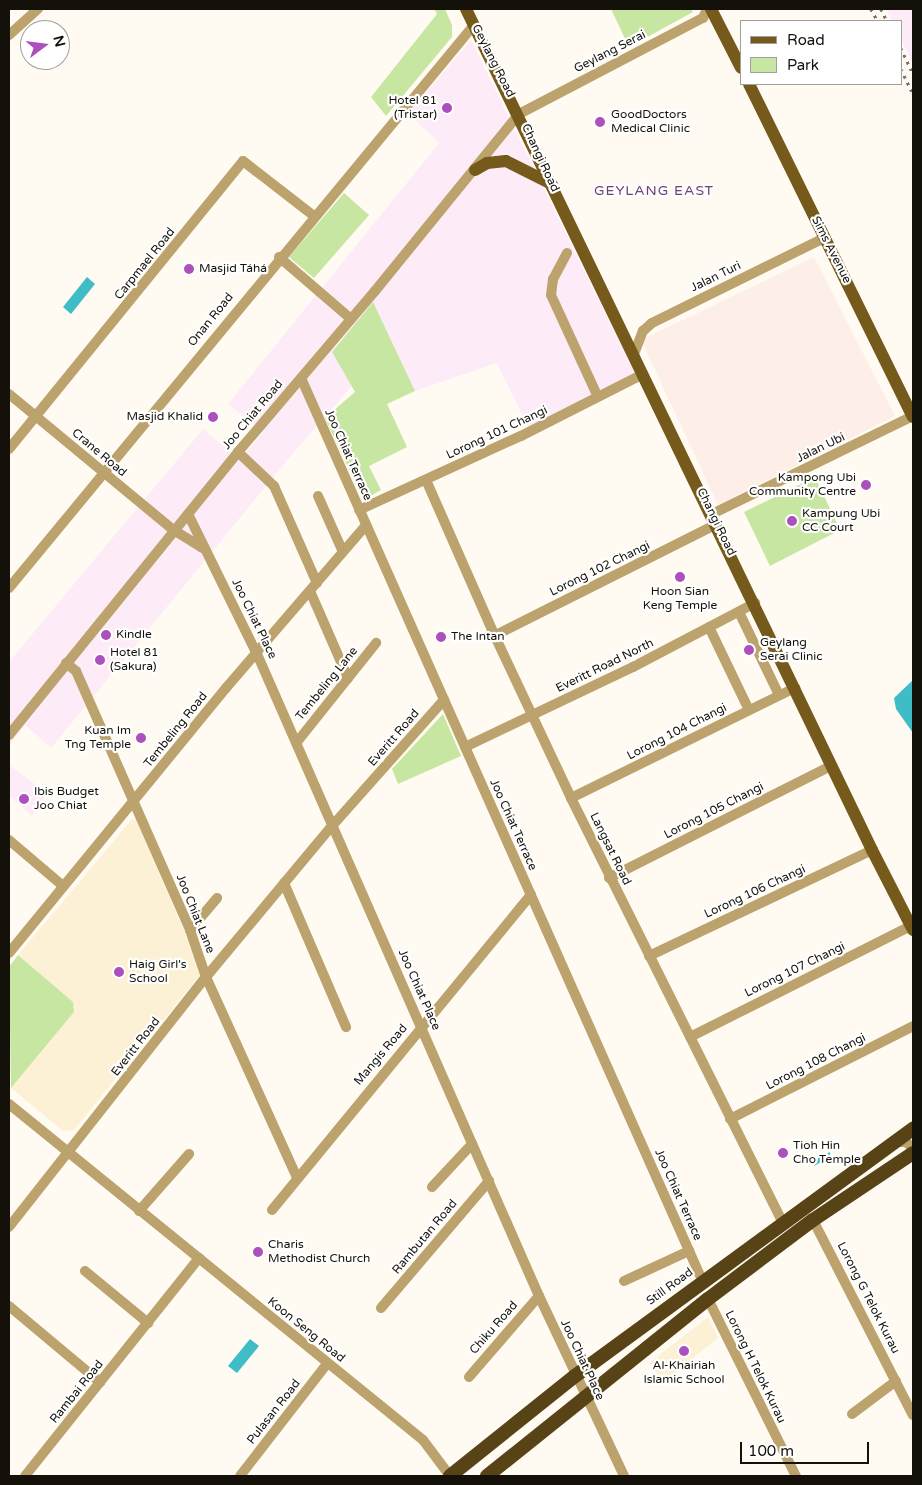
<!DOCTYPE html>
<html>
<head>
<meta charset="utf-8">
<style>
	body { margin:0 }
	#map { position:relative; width:922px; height:1485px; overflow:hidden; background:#fffbf3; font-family:"Varela Round",sans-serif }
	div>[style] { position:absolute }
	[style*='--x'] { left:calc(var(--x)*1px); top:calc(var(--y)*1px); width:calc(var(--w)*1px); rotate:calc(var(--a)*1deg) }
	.commercial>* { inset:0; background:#fdecf7 }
	.industrial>* { inset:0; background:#fdeee8 }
	.built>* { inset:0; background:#fdf1d5 }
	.green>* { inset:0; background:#c7e6a1 }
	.water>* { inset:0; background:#3ebdc7 }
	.minor>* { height:10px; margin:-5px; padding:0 5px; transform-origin:5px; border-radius:5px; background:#bca26d }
	.major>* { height:12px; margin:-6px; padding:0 6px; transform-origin:6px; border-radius:6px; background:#755a1b }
	.highway>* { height:14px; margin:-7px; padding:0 7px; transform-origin:7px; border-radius:7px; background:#574315 }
	.rail>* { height:2.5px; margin-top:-1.25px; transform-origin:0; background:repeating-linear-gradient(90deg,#76726b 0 2.5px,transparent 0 7.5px) }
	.dots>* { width:14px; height:14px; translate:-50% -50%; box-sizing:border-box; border:2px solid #fff; border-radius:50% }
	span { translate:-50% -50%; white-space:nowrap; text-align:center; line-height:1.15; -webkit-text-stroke:4.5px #fff; paint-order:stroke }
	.street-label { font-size:12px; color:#14110a }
	.poi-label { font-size:12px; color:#14110a }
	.right { translate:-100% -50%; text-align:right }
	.left { translate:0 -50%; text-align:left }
	.neighbourhood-label { font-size:14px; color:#6f4278; letter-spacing:1px }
	.frame { position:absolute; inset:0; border:10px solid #14110a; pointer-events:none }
	.legend { position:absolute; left:740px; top:20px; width:162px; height:65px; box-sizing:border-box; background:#fff; border:1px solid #a1a09d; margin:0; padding:6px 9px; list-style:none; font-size:15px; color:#14110a }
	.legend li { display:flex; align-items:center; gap:10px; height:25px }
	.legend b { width:25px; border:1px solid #a1a09d }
	.north { position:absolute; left:20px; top:20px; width:50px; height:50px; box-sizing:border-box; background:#fff; border:1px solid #a1a09d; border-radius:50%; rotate:75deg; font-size:14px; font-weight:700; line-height:20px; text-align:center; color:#14110a }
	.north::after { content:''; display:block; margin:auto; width:18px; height:22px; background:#ab50bc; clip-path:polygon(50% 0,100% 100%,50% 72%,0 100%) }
	.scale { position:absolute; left:740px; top:1442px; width:129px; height:22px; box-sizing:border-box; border:2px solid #14110a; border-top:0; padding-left:6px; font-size:15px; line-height:18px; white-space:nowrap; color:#14110a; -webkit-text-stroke:4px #fff; paint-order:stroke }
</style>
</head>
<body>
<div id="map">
	<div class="commercial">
		<i style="clip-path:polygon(886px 9px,913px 9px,913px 64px,901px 39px,901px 21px,892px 21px)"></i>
		<i style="clip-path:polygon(471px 40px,635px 374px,528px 427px,497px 363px,415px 391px,373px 302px,332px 351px,352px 386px,294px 452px,51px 748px,25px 725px,9px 746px,9px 662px,203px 429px,240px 460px,263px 432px,228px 404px,439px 143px,408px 113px)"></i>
		<i style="clip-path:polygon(9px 765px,47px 793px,32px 816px,9px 796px)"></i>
	</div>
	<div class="industrial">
		<i style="clip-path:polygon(814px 257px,895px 416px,718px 505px,641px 340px)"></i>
	</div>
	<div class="built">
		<i style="clip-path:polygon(132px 819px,136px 820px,201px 969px,200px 975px,74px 1130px,63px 1131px,11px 1088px,74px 1012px,73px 1002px,18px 955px)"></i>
		<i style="clip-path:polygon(708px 1317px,718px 1338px,663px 1382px,649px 1363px)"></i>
	</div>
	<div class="green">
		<i style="clip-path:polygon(434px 9px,445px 9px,452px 25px,452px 37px,386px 116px,371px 97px,437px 14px)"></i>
		<i style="clip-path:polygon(611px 9px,691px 9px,693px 12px,629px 47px)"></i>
		<i style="clip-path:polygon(344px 193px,369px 215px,314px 278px,289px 257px)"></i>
		<i style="clip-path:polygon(373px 302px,415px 391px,387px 404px,407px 447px,369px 466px,381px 490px,363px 500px,325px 418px,355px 392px,332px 352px)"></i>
		<i style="clip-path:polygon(815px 477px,840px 530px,770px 566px,744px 512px)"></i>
		<i style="clip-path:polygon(443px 714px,461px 756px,398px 784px,392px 769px)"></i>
		<i style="clip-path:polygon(18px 955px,73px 1002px,74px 1012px,11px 1088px,9px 967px)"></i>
	</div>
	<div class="water">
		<i style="clip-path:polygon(87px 277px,95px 284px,71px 314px,63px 307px)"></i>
		<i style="clip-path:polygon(913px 680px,913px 733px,896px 709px,894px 698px)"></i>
		<i style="clip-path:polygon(830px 1152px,830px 1157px,814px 1166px,818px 1158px)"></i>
		<i style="clip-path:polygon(250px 1339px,259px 1346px,237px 1373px,228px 1366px)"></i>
	</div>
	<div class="minor">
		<i style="--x:9;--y:35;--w:39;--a:-42"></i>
		<i style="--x:567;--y:253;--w:30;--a:118"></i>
		<i style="--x:553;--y:279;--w:16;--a:97"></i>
		<i style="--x:551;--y:295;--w:112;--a:65.3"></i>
		<i style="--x:279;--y:257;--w:95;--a:40.7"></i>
		<i style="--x:634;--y:354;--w:25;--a:-69"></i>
		<i style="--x:643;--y:331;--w:12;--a:-42"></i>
		<i style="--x:652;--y:323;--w:192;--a:-26.3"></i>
		<i style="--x:301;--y:378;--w:989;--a:66.03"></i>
		<i style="--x:9;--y:394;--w:212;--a:39.6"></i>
		<i style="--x:172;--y:529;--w:36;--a:32"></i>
		<i style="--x:9;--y:449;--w:371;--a:-50.9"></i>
		<i style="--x:243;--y:161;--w:90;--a:37.8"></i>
		<i style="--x:238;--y:452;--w:50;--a:43.4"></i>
		<i style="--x:274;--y:486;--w:106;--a:66.1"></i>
		<i style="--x:426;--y:480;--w:166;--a:66.2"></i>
		<i style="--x:493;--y:632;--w:183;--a:64.8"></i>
		<i style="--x:571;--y:798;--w:475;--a:63.5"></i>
		<i style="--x:318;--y:496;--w:61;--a:65.9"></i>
		<i style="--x:359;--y:510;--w:178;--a:-24.6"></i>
		<i style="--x:521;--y:436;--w:137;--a:-26.9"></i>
		<i style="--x:188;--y:514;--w:156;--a:63.8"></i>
		<i style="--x:257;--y:654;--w:701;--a:66.29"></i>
		<i style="--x:539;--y:1296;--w:199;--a:64.7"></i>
		<i style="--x:712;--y:514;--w:224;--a:-26"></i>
		<i style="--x:9;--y:588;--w:730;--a:-50.45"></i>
		<i style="--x:310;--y:591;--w:95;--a:66.4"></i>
		<i style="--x:739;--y:612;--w:92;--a:64.3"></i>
		<i style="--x:709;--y:627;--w:92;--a:64.3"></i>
		<i style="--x:494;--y:636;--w:250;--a:-26.7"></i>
		<i style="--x:66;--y:663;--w:13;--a:39"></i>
		<i style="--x:76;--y:671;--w:283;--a:66.2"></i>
		<i style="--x:190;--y:930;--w:50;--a:71.2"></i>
		<i style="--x:206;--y:977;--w:221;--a:65.6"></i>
		<i style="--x:9;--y:735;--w:364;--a:-51"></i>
		<i style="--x:238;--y:452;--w:211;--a:-49.6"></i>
		<i style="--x:375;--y:291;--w:228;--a:-50.9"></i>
		<i style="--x:519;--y:114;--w:208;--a:-27.6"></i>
		<i style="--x:703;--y:18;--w:10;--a:-66"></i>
		<i style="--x:297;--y:742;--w:127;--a:-51.4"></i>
		<i style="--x:465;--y:747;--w:186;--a:-25.5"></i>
		<i style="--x:633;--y:667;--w:138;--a:-27.7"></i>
		<i style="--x:571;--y:798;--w:250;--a:-26.2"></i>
		<i style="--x:9;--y:840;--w:71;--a:40.4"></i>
		<i style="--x:609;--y:878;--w:249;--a:-26.8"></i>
		<i style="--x:284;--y:883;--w:157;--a:66.7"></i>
		<i style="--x:190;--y:930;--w:42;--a:-49.8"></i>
		<i style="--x:9;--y:953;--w:343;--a:-50.7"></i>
		<i style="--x:226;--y:688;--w:215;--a:-49.3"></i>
		<i style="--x:649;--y:956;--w:247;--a:-25.4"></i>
		<i style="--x:690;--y:1037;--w:247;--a:-26.7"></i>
		<i style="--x:9;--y:1104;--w:533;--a:39.06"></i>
		<i style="--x:423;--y:1440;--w:45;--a:53.1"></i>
		<i style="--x:730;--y:1119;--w:205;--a:-26.9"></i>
		<i style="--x:894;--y:1142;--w:12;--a:0"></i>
		<i style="--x:906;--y:1142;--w:9;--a:41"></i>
		<i style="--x:432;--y:1187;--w:59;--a:-47.1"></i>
		<i style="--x:272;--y:1210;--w:408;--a:-50.6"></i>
		<i style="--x:139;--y:1211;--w:76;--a:-48.7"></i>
		<i style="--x:813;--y:1220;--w:219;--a:62.9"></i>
		<i style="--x:9;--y:1227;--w:318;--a:-51.8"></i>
		<i style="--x:206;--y:977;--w:197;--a:-50.2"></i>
		<i style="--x:332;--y:826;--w:169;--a:-48.4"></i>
		<i style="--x:85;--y:1271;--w:82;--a:39.5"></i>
		<i style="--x:624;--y:1281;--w:72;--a:-24.8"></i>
		<i style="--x:708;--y:1299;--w:198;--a:63.6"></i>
		<i style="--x:9;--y:1306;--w:119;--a:39.9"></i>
		<i style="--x:381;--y:1308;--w:167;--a:-49.6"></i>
		<i style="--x:469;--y:1377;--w:107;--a:-49.2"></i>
		<i style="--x:852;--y:1414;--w:55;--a:-36.9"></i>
		<i style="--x:25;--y:1476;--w:279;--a:-51.4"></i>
		<i style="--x:240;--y:1476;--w:142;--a:-52.2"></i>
	</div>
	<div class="major">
		<i style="--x:466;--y:9;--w:934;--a:64.23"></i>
		<i style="--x:872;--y:850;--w:90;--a:62.9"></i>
		<i style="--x:711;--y:9;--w:66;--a:63"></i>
		<i style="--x:749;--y:84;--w:371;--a:63.8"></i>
		<i style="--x:475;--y:170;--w:14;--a:-30"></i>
		<i style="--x:487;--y:163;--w:19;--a:-6"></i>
		<i style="--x:506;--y:161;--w:51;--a:26.6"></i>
	</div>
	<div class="highway">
		<i style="--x:450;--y:1476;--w:160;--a:-38.7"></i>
		<i style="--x:575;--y:1376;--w:419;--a:-36.2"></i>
		<i style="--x:487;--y:1476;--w:283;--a:-38.7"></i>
		<i style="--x:708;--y:1299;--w:131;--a:-37"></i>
		<i style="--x:813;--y:1220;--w:120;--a:-33.8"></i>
	</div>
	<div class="rail">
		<i style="--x:871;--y:9;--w:14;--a:60"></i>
		<i style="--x:881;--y:9;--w:13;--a:63"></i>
		<i style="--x:901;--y:48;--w:29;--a:65"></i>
		<i style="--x:901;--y:69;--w:28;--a:64"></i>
	</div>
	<div class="dots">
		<i style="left:447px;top:108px;background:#ab50bc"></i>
		<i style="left:600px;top:122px;background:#ab50bc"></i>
		<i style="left:189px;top:269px;background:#ab50bc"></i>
		<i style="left:213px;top:417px;background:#ab50bc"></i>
		<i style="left:866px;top:485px;background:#ab50bc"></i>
		<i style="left:792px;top:521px;background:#ab50bc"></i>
		<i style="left:680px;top:577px;background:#ab50bc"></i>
		<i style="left:106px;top:635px;background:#ab50bc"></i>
		<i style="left:441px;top:637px;background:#ab50bc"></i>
		<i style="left:749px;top:650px;background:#ab50bc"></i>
		<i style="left:100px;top:660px;background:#ab50bc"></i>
		<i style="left:141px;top:738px;background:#ab50bc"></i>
		<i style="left:24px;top:799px;background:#ab50bc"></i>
		<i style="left:119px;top:972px;background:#ab50bc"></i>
		<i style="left:783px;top:1153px;background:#ab50bc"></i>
		<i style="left:258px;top:1252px;background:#ab50bc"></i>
		<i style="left:684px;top:1351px;background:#ab50bc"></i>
	</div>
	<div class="street-label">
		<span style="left:610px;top:52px;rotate:-27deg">Geylang Serai</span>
		<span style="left:493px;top:61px;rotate:63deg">Geylang Road</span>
		<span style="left:540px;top:158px;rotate:65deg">Changi Road</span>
		<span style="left:831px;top:250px;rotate:63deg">Sims Avenue</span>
		<span style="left:145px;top:264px;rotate:-51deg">Carpmael Road</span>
		<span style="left:716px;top:277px;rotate:-26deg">Jalan Turi</span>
		<span style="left:211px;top:320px;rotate:-51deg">Onan Road</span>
		<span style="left:253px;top:415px;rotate:-50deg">Joo Chiat Road</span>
		<span style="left:497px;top:433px;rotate:-25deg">Lorong 101 Changi</span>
		<span style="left:821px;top:448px;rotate:-26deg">Jalan Ubi</span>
		<span style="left:99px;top:453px;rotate:40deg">Crane Road</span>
		<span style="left:348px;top:455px;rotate:66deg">Joo Chiat Terrace</span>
		<span style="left:716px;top:522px;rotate:64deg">Changi Road</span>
		<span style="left:600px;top:569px;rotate:-26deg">Lorong 102 Changi</span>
		<span style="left:254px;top:619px;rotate:64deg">Joo Chiat Place</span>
		<span style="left:605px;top:666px;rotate:-26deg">Everitt Road North</span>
		<span style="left:327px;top:684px;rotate:-51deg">Tembeling Lane</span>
		<span style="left:176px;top:730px;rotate:-51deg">Tembeling Road</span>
		<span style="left:677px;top:732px;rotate:-27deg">Lorong 104 Changi</span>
		<span style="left:394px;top:738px;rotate:-49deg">Everitt Road</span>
		<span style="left:714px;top:811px;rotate:-27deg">Lorong 105 Changi</span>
		<span style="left:513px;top:825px;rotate:66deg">Joo Chiat Terrace</span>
		<span style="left:610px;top:849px;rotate:64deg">Langsat Road</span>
		<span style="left:755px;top:892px;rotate:-25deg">Lorong 106 Changi</span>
		<span style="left:195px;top:914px;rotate:68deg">Joo Chiat Lane</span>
		<span style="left:795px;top:970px;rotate:-26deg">Lorong 107 Changi</span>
		<span style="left:419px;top:990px;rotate:66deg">Joo Chiat Place</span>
		<span style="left:136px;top:1047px;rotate:-52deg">Everitt Road</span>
		<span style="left:381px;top:1055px;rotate:-50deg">Mangis Road</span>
		<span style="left:816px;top:1062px;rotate:-27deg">Lorong 108 Changi</span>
		<span style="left:678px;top:1195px;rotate:66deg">Joo Chiat Terrace</span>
		<span style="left:425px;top:1237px;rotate:-50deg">Rambutan Road</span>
		<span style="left:670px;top:1287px;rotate:-36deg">Still Road</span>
		<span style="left:868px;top:1298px;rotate:63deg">Lorong G Telok Kurau</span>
		<span style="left:494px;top:1328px;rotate:-49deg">Chiku Road</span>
		<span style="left:306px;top:1330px;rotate:39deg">Koon Seng Road</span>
		<span style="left:582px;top:1360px;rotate:65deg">Joo Chiat Place</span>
		<span style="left:755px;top:1367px;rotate:64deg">Lorong H Telok Kurau</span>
		<span style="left:77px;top:1392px;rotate:-51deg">Rambai Road</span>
		<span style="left:274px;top:1412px;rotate:-52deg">Pulasan Road</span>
	</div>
	<div class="poi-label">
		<span class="right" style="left:437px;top:108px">Hotel 81<br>(Tristar)</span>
		<span class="left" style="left:611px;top:122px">GoodDoctors<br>Medical Clinic</span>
		<span class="left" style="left:199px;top:269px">Masjid Táhá</span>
		<span class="right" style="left:203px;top:417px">Masjid Khalid</span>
		<span class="right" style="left:856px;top:485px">Kampong Ubi<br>Community Centre</span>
		<span class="left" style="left:802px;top:521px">Kampung Ubi<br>CC Court</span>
		<span style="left:680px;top:599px">Hoon Sian<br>Keng Temple</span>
		<span class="left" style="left:116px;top:635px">Kindle</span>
		<span class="left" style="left:451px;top:637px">The Intan</span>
		<span class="left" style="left:760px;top:650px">Geylang<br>Serai Clinic</span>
		<span class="left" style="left:110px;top:660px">Hotel 81<br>(Sakura)</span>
		<span class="right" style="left:131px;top:738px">Kuan Im<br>Tng Temple</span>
		<span class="left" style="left:34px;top:799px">Ibis Budget<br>Joo Chiat</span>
		<span class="left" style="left:129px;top:972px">Haig Girl's<br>School</span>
		<span class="left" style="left:793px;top:1153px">Tioh Hin<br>Cho Temple</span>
		<span class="left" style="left:268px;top:1252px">Charis<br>Methodist Church</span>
		<span style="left:684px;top:1373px">Al-Khairiah<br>Islamic School</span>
	</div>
	<div class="neighbourhood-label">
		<span style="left:654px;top:191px">GEYLANG EAST</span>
	</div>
	<div class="frame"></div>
	<ul class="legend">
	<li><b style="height:6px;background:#755a1b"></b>Road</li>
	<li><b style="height:14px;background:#c7e6a1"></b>Park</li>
	</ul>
	<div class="north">N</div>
	<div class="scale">100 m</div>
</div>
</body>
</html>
